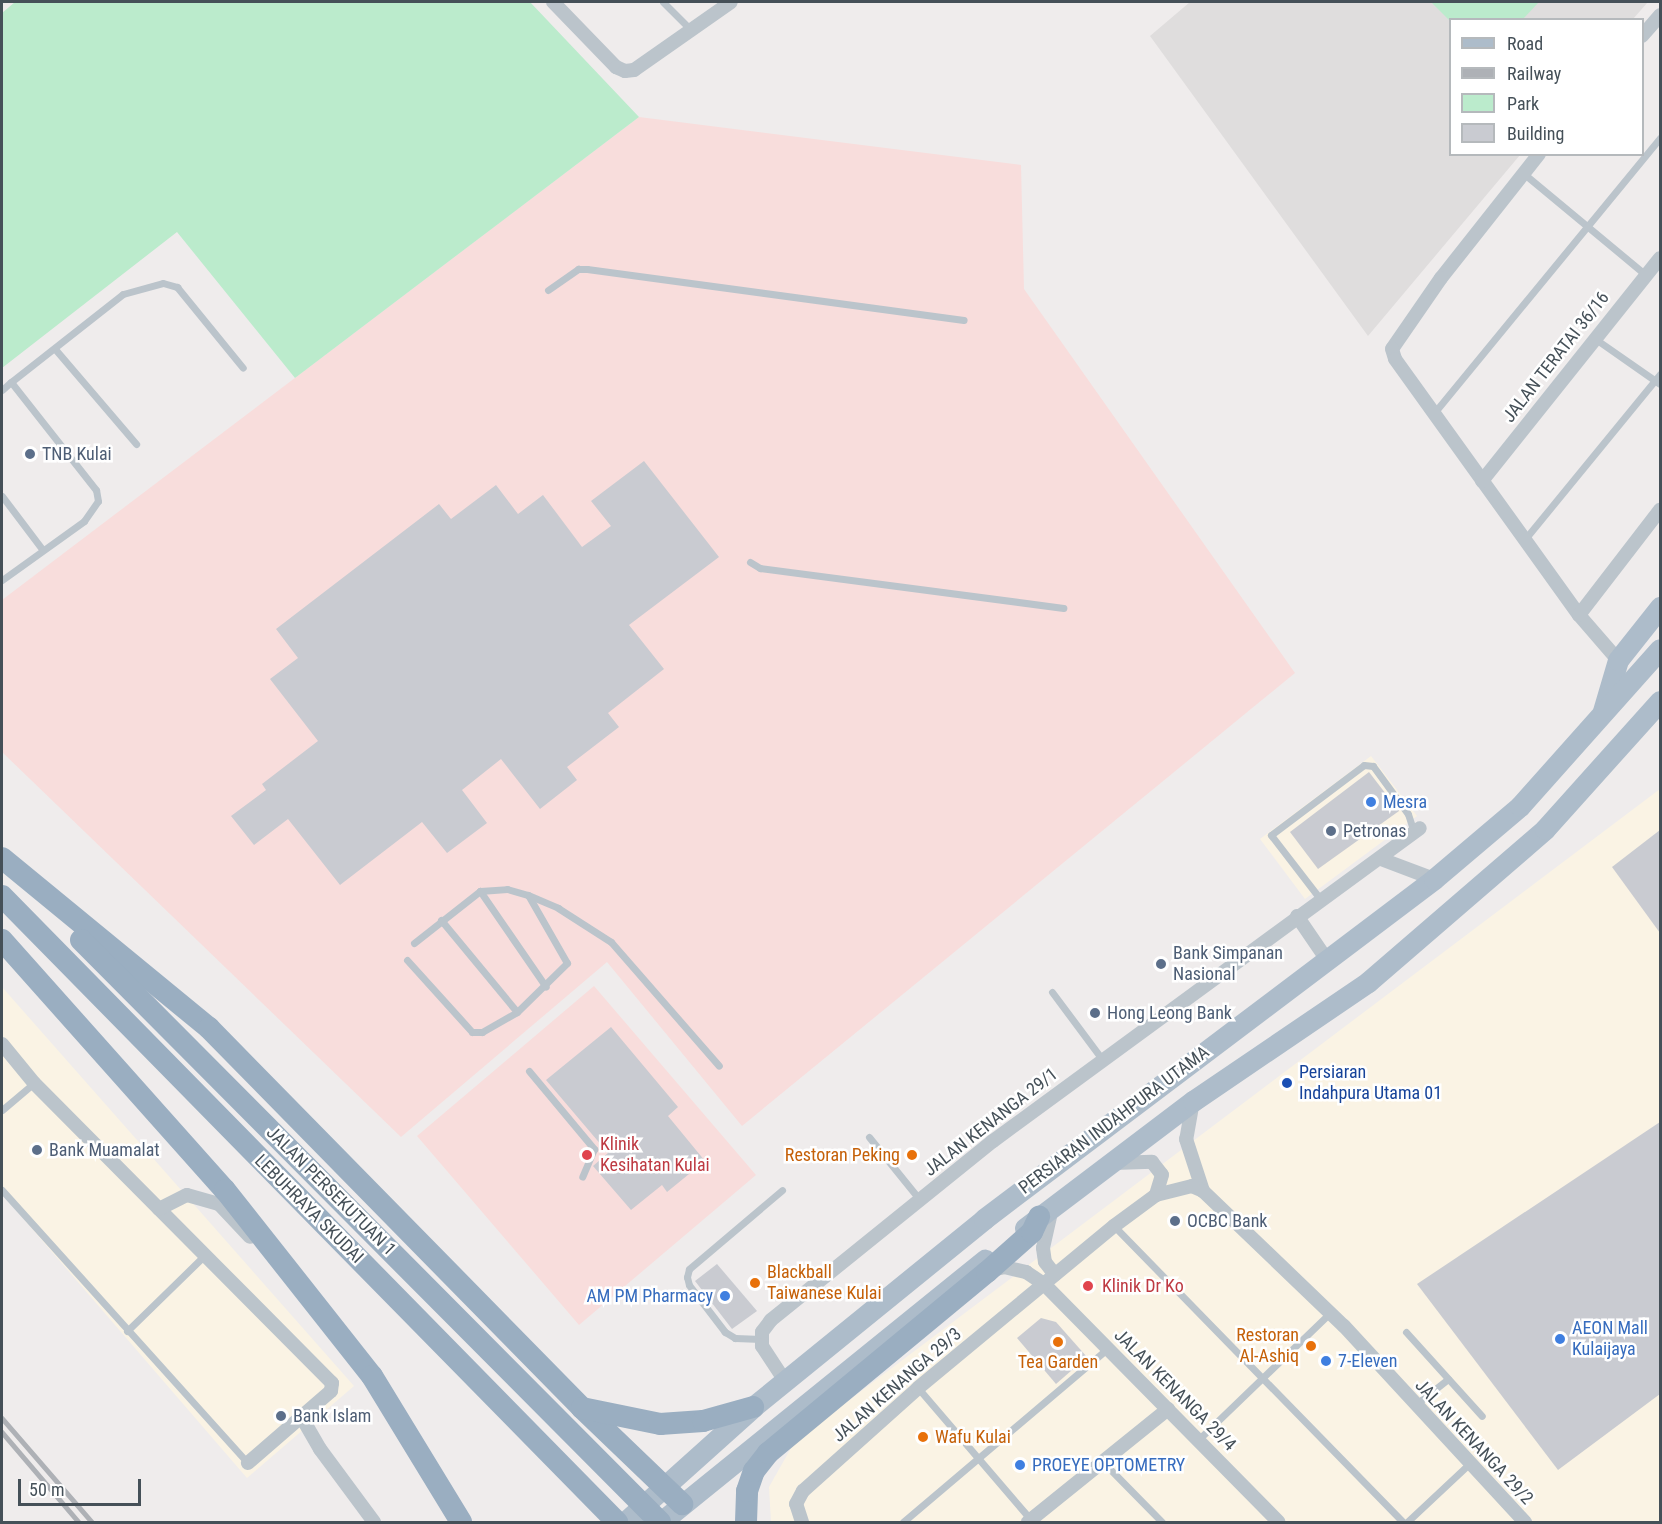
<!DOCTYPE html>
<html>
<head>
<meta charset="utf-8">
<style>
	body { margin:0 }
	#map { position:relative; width:1662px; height:1524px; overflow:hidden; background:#efecec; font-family:"Roboto Condensed",sans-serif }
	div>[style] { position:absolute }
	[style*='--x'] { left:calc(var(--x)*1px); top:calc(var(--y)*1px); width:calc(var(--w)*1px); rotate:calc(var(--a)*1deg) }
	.commercial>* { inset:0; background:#faf3e4 }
	.education>* { inset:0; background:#dfdddd }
	.medical>* { inset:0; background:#f8dddc }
	.green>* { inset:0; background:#bbebcc }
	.building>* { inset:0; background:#c9cbd1 }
	.service>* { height:7px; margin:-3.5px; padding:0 3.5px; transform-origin:3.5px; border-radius:3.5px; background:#bbc4cb }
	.minor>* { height:14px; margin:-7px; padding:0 7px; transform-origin:7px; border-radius:7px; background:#bbc4cb }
	.primary>* { height:21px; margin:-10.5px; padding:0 10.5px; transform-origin:10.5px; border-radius:10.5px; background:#adbcca }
	.trunk>* { height:22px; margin:-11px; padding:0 11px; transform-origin:11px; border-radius:11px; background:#9aaec1 }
	.rail>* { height:4.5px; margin:-2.25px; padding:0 2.25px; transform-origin:2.25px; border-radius:2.25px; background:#aeb1b6 }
	.dots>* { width:16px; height:16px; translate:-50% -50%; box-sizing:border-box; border:3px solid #fff; border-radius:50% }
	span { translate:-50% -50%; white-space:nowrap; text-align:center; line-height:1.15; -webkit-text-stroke:5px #fff; paint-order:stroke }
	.street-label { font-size:18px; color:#455058 }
	.service-label { font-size:18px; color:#4e5e75 }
	.left { translate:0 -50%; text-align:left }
	.shop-label { font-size:18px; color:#366cbe }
	.right { translate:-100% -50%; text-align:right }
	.transit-label { font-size:18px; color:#164399 }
	.health-label { font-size:18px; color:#be3a42 }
	.food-label { font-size:18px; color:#c56008 }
	.frame { position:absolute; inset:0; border:3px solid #455058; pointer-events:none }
	.legend { position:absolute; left:1449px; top:18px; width:195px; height:138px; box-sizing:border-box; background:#fff; border:2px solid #b5b9bc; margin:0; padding:8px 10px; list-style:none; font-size:18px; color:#455058 }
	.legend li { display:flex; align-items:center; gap:12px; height:30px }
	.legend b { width:30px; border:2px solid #b5b9bc }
	.scale { position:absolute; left:18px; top:1479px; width:123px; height:27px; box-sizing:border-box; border:3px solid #455058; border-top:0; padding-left:8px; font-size:18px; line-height:21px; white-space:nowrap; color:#455058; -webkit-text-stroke:4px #fff; paint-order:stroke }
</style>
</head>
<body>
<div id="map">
	<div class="commercial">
		<i style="clip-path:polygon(1371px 756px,1417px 816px,1305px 899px,1260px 839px)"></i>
		<i style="clip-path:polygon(1660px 789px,1660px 1522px,771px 1522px,769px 1487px,795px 1441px)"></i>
		<i style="clip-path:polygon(2px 987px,354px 1386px,247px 1478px,2px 1194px)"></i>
	</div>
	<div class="education">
		<i style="clip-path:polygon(1190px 2px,1648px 2px,1633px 19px,1450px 20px,1450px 154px,1520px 155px,1368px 336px,1150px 36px)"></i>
	</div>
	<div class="medical">
		<i style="clip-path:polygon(639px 117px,1021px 165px,1024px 289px,1295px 673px,742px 1126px,607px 962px,401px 1137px,2px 752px,2px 600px)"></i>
		<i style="clip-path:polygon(594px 986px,756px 1175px,579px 1325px,417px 1136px)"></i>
	</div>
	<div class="green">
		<i style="clip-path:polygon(15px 2px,530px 2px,639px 117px,295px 378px,177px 232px,2px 368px,2px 13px)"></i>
		<i style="clip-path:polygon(1431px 2px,1539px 2px,1523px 19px,1450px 21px)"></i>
	</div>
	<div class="building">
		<i style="clip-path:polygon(644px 461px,719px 557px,629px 625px,664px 669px,608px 713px,619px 727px,567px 767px,577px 780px,540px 809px,501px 759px,462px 790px,487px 823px,447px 853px,422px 822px,340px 885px,288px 819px,254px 845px,231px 816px,266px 790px,262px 784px,318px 741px,270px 679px,298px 658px,276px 629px,439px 504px,451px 519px,496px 485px,518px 514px,543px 495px,582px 547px,611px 526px,591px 501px)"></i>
		<i style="clip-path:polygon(1369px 772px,1399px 811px,1318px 869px,1290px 832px)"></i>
		<i style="clip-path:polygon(1660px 830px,1660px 933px,1612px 867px)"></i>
		<i style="clip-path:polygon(611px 1027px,678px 1107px,668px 1116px,705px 1161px,667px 1192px,662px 1185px,631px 1210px,593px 1166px,608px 1153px,546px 1080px)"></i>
		<i style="clip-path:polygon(1660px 1122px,1660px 1394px,1558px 1470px,1417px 1284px)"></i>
		<i style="clip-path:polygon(717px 1264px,757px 1311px,732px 1329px,695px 1281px)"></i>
		<i style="clip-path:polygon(1041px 1318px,1056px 1322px,1087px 1357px,1056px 1384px,1017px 1338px)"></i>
	</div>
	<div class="service">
		<i style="--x:663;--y:2;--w:40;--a:45"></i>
		<i style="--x:1523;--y:173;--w:160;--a:39.7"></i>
		<i style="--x:548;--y:290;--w:37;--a:-35"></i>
		<i style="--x:578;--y:269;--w:9;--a:0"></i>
		<i style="--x:587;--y:269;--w:380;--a:7.7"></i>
		<i style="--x:1594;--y:338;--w:80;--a:34.9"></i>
		<i style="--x:55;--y:349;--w:125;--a:49.5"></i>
		<i style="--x:2;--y:390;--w:12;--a:-42"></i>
		<i style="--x:1434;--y:413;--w:356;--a:-50.6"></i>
		<i style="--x:2;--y:496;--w:66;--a:53"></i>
		<i style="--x:1525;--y:539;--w:213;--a:-50.7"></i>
		<i style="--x:750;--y:562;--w:12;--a:31"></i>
		<i style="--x:760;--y:568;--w:306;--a:7.5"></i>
		<i style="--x:2;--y:580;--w:101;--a:-35.7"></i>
		<i style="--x:84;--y:521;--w:24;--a:-55"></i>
		<i style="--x:98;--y:501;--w:11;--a:-100"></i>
		<i style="--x:96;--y:490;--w:137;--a:-128.2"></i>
		<i style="--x:11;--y:382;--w:142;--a:-38.2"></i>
		<i style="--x:123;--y:294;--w:41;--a:-15.4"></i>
		<i style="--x:163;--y:283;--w:15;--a:16"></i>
		<i style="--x:177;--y:287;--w:104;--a:50.8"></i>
		<i style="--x:480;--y:891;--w:116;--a:55.5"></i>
		<i style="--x:1321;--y:900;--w:82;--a:-127.6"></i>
		<i style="--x:1271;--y:835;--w:116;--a:-37"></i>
		<i style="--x:1364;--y:765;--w:9;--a:6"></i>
		<i style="--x:1373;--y:766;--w:59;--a:53.9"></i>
		<i style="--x:1408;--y:814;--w:20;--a:72"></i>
		<i style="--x:441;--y:920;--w:119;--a:50.4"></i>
		<i style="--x:414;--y:943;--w:84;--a:-38.2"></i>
		<i style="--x:480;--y:891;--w:27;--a:-4"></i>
		<i style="--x:507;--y:889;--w:22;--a:16"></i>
		<i style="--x:528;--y:895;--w:33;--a:23"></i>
		<i style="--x:558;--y:908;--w:63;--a:32.7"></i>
		<i style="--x:611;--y:942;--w:164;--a:48.9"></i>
		<i style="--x:407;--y:960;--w:97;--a:47.9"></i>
		<i style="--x:472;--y:1032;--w:10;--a:0"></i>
		<i style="--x:482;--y:1032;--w:40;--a:-29.7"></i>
		<i style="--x:517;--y:1012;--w:70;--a:-44.4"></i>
		<i style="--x:567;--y:963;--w:78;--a:-119.8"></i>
		<i style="--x:1052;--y:992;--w:84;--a:53.3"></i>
		<i style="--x:529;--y:1071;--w:102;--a:50.2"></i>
		<i style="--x:594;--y:1149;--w:30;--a:113"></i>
		<i style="--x:2;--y:1110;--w:42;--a:-40.2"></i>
		<i style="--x:869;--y:1137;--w:81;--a:51"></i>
		<i style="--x:2;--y:1190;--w:367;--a:48"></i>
		<i style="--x:1114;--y:1226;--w:414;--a:45.7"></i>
		<i style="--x:127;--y:1331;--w:109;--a:-44.3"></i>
		<i style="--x:1406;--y:1332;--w:113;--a:47.9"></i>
		<i style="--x:761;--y:1339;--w:26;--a:-178"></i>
		<i style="--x:735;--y:1338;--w:12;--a:-149"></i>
		<i style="--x:725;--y:1332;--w:59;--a:-127.5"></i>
		<i style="--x:689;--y:1285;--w:8;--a:-104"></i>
		<i style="--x:687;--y:1277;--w:8;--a:-76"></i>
		<i style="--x:689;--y:1269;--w:122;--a:-40.3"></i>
		<i style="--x:918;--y:1388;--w:174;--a:49.4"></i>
		<i style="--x:1415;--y:1405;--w:42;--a:-38.2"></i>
		<i style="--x:1199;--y:1439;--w:182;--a:-43.9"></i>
		<i style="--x:1103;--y:1462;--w:84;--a:45.5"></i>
		<i style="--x:903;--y:1522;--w:269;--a:-40.3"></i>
		<i style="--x:1407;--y:1522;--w:83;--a:-43.1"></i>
	</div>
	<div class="minor">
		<i style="--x:553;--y:2;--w:91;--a:45.9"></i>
		<i style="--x:616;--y:67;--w:10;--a:24"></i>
		<i style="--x:625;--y:71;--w:9;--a:-6"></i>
		<i style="--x:634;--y:70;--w:118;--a:-35"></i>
		<i style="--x:1642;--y:36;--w:28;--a:-49"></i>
		<i style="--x:1539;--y:154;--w:158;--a:128.3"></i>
		<i style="--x:1441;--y:278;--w:86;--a:124.6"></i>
		<i style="--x:1392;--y:349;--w:10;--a:73"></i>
		<i style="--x:1395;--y:359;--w:315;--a:54.3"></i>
		<i style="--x:1579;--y:615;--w:60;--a:49.1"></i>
		<i style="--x:1482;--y:481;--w:285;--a:-51.4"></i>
		<i style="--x:1579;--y:615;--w:133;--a:-52.4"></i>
		<i style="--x:1381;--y:859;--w:57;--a:20.7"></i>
		<i style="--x:1297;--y:916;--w:53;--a:55.7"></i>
		<i style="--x:2;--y:1044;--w:50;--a:50.6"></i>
		<i style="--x:34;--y:1083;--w:423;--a:45.2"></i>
		<i style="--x:332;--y:1383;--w:8;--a:97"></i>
		<i style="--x:331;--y:1391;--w:110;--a:139.1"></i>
		<i style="--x:1193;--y:1101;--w:39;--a:100"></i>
		<i style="--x:1186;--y:1139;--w:55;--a:71.9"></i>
		<i style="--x:1114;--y:1163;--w:38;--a:-2"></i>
		<i style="--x:1152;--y:1162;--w:16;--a:52"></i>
		<i style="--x:1162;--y:1175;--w:21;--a:107"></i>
		<i style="--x:1052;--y:1208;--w:41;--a:102.7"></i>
		<i style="--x:1043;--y:1248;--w:14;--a:82"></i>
		<i style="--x:1045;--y:1262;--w:16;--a:52"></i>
		<i style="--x:159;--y:1209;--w:31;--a:-27"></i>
		<i style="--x:187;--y:1195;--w:33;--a:16"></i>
		<i style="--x:219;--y:1204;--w:45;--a:46.8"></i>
		<i style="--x:992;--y:1270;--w:12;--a:-14"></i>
		<i style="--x:1004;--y:1267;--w:23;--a:13"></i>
		<i style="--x:1026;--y:1272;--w:22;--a:34"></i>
		<i style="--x:1044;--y:1284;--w:334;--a:45.4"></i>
		<i style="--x:785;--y:1381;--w:42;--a:-123.3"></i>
		<i style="--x:762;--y:1346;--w:14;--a:-90"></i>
		<i style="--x:762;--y:1332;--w:15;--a:-53"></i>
		<i style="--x:771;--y:1320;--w:285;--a:-38.9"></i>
		<i style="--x:993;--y:1141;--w:529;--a:-36.24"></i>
		<i style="--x:301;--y:1416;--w:38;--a:60"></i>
		<i style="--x:320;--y:1449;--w:91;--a:53.5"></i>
		<i style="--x:802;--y:1522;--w:19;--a:-108"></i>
		<i style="--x:796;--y:1504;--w:15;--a:-62"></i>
		<i style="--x:803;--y:1491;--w:154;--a:-41.8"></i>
		<i style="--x:918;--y:1388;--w:254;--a:-39.6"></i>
		<i style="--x:1114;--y:1226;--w:52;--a:-36.4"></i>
		<i style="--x:1156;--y:1195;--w:37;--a:-14"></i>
		<i style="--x:1192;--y:1186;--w:12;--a:24"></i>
		<i style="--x:1203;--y:1191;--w:195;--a:43.8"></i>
		<i style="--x:1344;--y:1326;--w:267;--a:47.3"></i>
		<i style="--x:1028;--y:1522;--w:180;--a:-38.9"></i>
	</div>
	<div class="primary">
		<i style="--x:1603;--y:711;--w:53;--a:-73.6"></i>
		<i style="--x:1618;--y:660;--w:68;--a:-51.6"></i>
		<i style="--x:1025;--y:1228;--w:211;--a:-37.1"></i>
		<i style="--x:1193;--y:1101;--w:212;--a:-34.2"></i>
		<i style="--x:1368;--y:982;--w:234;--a:-40.8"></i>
		<i style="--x:1545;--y:829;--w:172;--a:-48.1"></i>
		<i style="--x:625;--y:1522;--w:172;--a:-41.9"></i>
		<i style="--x:753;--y:1407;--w:298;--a:-39.1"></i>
		<i style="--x:984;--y:1219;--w:564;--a:-37.07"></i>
		<i style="--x:1434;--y:879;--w:113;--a:-40.3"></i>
		<i style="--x:1520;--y:806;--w:210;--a:-48.3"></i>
		<i style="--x:661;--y:1522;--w:417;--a:-39"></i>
	</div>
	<div class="trunk">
		<i style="--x:2;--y:858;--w:268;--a:39.4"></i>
		<i style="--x:209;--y:1028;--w:532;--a:45.53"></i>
		<i style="--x:582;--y:1408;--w:139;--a:43.8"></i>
		<i style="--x:2;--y:896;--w:878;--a:45.51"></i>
		<i style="--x:2;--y:940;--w:335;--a:48.3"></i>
		<i style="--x:225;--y:1190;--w:237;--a:51.7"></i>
		<i style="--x:372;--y:1376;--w:171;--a:58.6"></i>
		<i style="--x:81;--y:940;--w:821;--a:45.15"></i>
		<i style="--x:582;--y:1408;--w:80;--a:11.6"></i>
		<i style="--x:660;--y:1424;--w:43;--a:-4"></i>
		<i style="--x:703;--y:1421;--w:52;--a:-15.6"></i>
		<i style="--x:746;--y:1522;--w:31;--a:-88"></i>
		<i style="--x:747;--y:1491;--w:21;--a:-71"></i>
		<i style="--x:754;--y:1471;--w:23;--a:-52"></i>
		<i style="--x:768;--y:1453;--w:284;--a:-39.6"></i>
		<i style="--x:987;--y:1272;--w:60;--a:-41.6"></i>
		<i style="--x:1032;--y:1232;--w:17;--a:-65"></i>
	</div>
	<div class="rail">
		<i style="--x:2;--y:1418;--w:138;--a:49.1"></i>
		<i style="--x:2;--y:1432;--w:118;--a:49.5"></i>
	</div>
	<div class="dots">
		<i style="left:30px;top:454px;background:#5c6f8a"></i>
		<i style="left:1371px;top:802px;background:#3f7fe0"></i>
		<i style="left:1331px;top:831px;background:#5c6f8a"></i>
		<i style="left:1161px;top:964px;background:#5c6f8a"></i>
		<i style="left:1095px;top:1013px;background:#5c6f8a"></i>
		<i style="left:1287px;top:1083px;background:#1a4fb4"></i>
		<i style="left:37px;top:1150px;background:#5c6f8a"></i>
		<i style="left:587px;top:1155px;background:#e0444e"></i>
		<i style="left:912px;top:1155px;background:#e8710a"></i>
		<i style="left:1175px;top:1221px;background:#5c6f8a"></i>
		<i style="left:755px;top:1283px;background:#e8710a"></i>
		<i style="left:1088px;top:1286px;background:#e0444e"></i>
		<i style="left:725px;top:1296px;background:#3f7fe0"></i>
		<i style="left:1560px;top:1339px;background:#3f7fe0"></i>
		<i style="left:1058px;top:1342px;background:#e8710a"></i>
		<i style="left:1311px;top:1346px;background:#e8710a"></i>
		<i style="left:1326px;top:1361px;background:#3f7fe0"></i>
		<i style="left:281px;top:1416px;background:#5c6f8a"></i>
		<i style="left:923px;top:1437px;background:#e8710a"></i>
		<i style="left:1020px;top:1465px;background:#3f7fe0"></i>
	</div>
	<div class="street-label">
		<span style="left:1556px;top:357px;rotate:-52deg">JALAN TERATAI 36/16</span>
		<span style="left:1114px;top:1120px;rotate:-37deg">PERSIARAN INDAHPURA UTAMA</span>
		<span style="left:991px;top:1122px;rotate:-38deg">JALAN KENANGA 29/1</span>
		<span style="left:331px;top:1191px;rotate:45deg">JALAN PERSEKUTUAN 1</span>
		<span style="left:309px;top:1209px;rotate:45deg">LEBUHRAYA SKUDAI</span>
		<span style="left:897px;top:1385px;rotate:-41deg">JALAN KENANGA 29/3</span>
		<span style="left:1175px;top:1390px;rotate:45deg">JALAN KENANGA 29/4</span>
		<span style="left:1474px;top:1442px;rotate:47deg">JALAN KENANGA 29/2</span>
	</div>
	<div class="service-label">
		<span class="left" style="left:42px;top:454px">TNB Kulai</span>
		<span class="left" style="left:1343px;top:831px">Petronas</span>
		<span class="left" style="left:1173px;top:964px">Bank Simpanan<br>Nasional</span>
		<span class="left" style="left:1107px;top:1013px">Hong Leong Bank</span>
		<span class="left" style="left:49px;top:1150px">Bank Muamalat</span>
		<span class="left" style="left:1187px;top:1221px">OCBC Bank</span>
		<span class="left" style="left:293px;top:1416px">Bank Islam</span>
	</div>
	<div class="shop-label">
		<span class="left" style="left:1383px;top:802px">Mesra</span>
		<span class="right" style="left:713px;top:1296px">AM PM Pharmacy</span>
		<span class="left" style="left:1572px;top:1339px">AEON Mall<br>Kulaijaya</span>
		<span class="left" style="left:1338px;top:1361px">7-Eleven</span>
		<span class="left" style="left:1032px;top:1465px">PROEYE OPTOMETRY</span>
	</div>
	<div class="transit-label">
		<span class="left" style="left:1299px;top:1083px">Persiaran<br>Indahpura Utama 01</span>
	</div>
	<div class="health-label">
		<span class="left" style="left:600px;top:1155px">Klinik<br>Kesihatan Kulai</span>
		<span class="left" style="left:1102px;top:1286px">Klinik Dr Ko</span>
	</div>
	<div class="food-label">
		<span class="right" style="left:900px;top:1155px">Restoran Peking</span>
		<span class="left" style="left:767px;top:1283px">Blackball<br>Taiwanese Kulai</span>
		<span class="right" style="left:1299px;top:1346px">Restoran<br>Al-Ashiq</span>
		<span style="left:1058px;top:1362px">Tea Garden</span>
		<span class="left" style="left:935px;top:1437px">Wafu Kulai</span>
	</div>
	<div class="frame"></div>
	<ul class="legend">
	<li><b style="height:8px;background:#adbcca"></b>Road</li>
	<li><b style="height:8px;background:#aeb1b6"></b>Railway</li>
	<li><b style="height:16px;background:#bbebcc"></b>Park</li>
	<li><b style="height:16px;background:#c9cbd1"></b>Building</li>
	</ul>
	<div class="scale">50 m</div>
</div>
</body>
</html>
